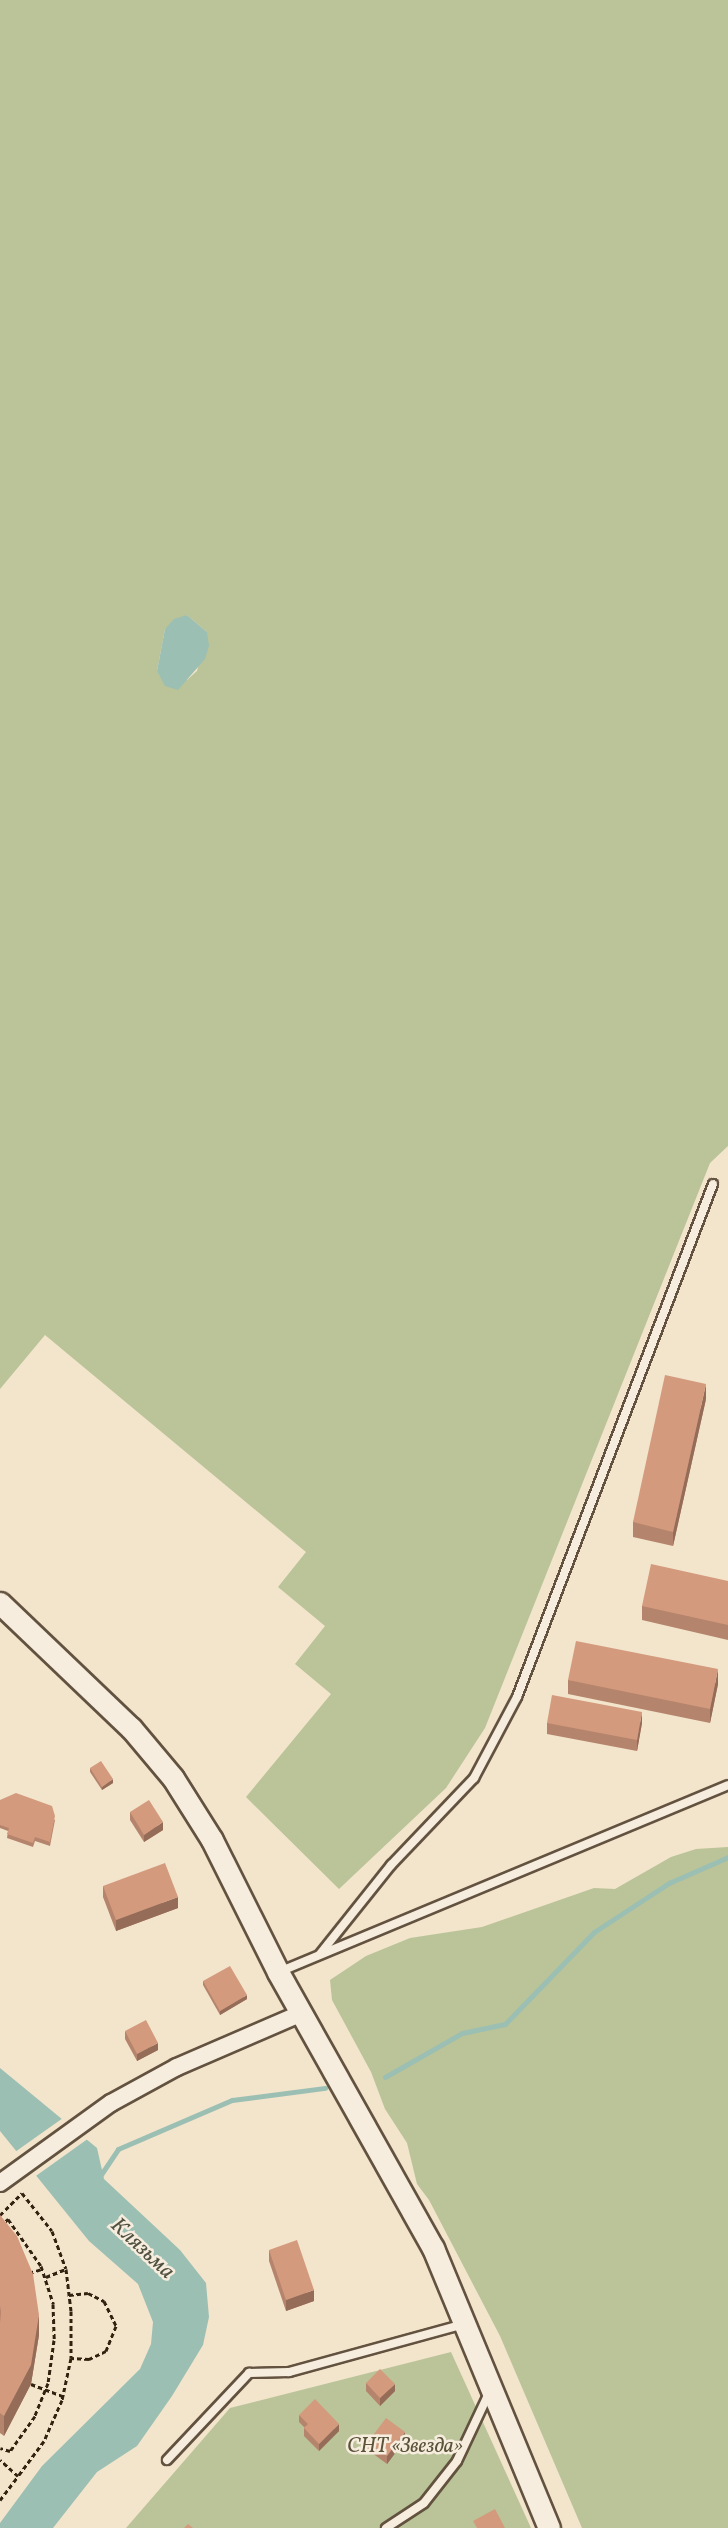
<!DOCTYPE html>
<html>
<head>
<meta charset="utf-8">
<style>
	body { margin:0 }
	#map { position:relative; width:728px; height:2528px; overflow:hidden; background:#f3e4cc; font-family:Vollkorn,serif }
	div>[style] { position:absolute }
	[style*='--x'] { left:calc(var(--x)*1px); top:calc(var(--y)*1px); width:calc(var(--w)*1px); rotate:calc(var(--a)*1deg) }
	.green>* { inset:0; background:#bac498 }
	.water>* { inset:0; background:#9cbfb3 }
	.pier>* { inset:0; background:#f3e4cc }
	.stream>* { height:5px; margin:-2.5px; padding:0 2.5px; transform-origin:2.5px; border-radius:2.5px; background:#9cbfb3 }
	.path>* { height:3px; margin-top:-1.5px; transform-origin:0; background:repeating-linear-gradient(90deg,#312210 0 4.5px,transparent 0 7.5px) }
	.roads { filter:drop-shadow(2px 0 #62523f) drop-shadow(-2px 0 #62523f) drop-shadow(0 2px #62523f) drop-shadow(0 -2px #62523f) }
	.service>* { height:8px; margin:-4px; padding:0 4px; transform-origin:4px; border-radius:4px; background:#f7edde }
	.minor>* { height:16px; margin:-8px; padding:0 8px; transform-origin:8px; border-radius:8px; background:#f7edde }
	.tertiary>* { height:21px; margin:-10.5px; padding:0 10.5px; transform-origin:10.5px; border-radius:10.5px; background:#f7edde }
	.wall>* { inset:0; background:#b5846c }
	.shaded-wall>* { inset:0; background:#946c58 }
	.building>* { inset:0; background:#d39a7d }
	span { translate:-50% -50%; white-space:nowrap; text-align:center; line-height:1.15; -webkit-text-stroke:5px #f7edde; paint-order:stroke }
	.park-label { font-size:21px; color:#5a5339; font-style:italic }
	.water-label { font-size:22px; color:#515141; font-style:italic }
</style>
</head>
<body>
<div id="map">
	<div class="green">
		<i style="clip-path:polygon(evenodd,0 0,728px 0,728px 1146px,710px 1163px,485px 1728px,446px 1788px,339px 1889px,246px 1797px,331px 1694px,295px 1664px,325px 1626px,278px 1587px,306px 1552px,45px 1335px,0 1389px,0 0,187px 615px,207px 632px,197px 671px,187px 680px,157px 671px,165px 629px,187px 615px)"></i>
		<i style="clip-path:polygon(728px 1847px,728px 2528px,582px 2528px,500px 2336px,429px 2200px,417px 2184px,407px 2143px,385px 2109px,371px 2072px,332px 2000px,330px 1980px,366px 1956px,410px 1938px,482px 1927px,594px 1888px,615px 1889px,671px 1857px,696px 1849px)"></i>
		<i style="clip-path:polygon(451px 2352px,531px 2528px,126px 2528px,230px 2408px)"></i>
	</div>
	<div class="water">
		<i style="clip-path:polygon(187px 615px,207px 632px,209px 646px,205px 659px,178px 690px,165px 686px,157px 671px,165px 629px,174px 619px)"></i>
		<i style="clip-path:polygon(0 2068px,97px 2148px,104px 2179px,180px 2250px,206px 2283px,209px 2317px,203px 2345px,172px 2396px,137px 2446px,97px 2472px,53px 2528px,0 2528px,0 2523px,42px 2466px,140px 2369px,151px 2344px,153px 2322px,138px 2284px,89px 2241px,0 2131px)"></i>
	</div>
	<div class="pier">
		<i style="clip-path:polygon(63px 2118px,89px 2138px,33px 2178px,15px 2152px)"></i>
	</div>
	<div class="stream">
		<i style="--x:385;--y:2077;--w:89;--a:-29.7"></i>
		<i style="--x:462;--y:2033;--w:44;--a:-11.8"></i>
		<i style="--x:505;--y:2024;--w:128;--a:-45.9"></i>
		<i style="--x:594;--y:1932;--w:90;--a:-33.2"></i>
		<i style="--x:669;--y:1883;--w:64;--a:-23.8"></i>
		<i style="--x:100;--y:2176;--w:32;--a:-56"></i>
		<i style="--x:118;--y:2149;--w:124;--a:-23.3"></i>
		<i style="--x:232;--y:2100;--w:94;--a:-7.4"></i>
	</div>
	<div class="path">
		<i style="--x:0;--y:2215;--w:31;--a:-45"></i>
		<i style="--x:22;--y:2193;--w:48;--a:51.7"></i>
		<i style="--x:52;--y:2231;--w:40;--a:69.8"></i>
		<i style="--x:66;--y:2269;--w:42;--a:83.2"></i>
		<i style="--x:71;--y:2311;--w:47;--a:90"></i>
		<i style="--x:71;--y:2358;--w:43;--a:102.1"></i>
		<i style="--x:62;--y:2400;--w:45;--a:113.7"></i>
		<i style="--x:44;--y:2441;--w:44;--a:126.6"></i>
		<i style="--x:18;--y:2476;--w:24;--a:-138"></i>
		<i style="--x:0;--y:2226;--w:11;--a:-41"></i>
		<i style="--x:8;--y:2219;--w:57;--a:54.9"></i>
		<i style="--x:41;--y:2266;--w:40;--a:72"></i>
		<i style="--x:53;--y:2304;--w:36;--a:88"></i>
		<i style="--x:54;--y:2340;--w:43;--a:97.9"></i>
		<i style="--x:48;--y:2383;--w:35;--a:112"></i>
		<i style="--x:35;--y:2416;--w:43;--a:125.5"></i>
		<i style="--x:10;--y:2451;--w:10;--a:-163"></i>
		<i style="--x:29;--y:2273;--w:14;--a:-17"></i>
		<i style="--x:46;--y:2277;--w:22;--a:-22"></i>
		<i style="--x:69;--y:2295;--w:19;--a:-6"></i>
		<i style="--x:88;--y:2293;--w:18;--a:27"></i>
		<i style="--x:104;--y:2301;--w:28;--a:64"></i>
		<i style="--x:116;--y:2326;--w:27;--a:112"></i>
		<i style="--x:106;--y:2351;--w:19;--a:155"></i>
		<i style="--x:89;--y:2359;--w:18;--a:-177"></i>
		<i style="--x:31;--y:2384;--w:34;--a:21"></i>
		<i style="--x:0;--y:2500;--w:30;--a:-53"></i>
	</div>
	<div class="roads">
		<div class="service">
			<i style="--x:320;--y:1954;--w:114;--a:-51.4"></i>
			<i style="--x:391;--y:1865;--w:120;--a:-46.3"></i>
			<i style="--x:474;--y:1778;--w:92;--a:-62"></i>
			<i style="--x:517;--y:1697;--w:549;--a:-69.09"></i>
			<i style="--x:279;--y:1972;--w:486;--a:-22.6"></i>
			<i style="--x:167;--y:2460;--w:120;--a:-46.7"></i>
			<i style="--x:249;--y:2373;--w:40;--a:-1.4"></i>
			<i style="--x:289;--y:2372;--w:181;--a:-15.3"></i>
			<i style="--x:386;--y:2528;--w:45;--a:-33.3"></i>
			<i style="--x:424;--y:2503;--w:53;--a:-51.8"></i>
			<i style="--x:457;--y:2461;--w:77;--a:-64.8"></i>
		</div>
		<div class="minor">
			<i style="--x:0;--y:2183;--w:137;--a:-35.8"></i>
			<i style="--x:111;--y:2103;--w:75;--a:-28.6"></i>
			<i style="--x:177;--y:2067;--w:136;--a:-23.4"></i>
		</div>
		<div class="tertiary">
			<i style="--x:0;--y:1603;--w:181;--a:43.7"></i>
			<i style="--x:131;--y:1728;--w:65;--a:50"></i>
			<i style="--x:173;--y:1778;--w:73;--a:57.8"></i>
			<i style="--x:212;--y:1840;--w:148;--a:63.4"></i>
			<i style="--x:278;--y:1972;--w:317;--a:60.7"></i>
			<i style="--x:433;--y:2248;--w:303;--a:67.5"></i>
		</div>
	</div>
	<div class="wall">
		<i style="clip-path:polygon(706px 1399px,673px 1546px,633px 1537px,633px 1522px)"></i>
		<i style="clip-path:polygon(728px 1581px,728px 1640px,642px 1620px,642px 1606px)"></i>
		<i style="clip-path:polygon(568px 1680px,718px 1684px,710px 1723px,568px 1694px)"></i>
		<i style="clip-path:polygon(547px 1723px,642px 1723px,637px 1751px,547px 1734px)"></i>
		<i style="clip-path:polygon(90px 1768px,113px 1783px,102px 1790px,90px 1772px)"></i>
		<i style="clip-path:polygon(0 1800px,55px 1820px,50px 1846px,35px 1841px,33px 1847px,7px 1838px,8px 1831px,0 1828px)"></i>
		<i style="clip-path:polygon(130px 1812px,163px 1830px,144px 1842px,130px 1820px)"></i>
		<i style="clip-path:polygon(103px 1886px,178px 1908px,116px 1931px,103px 1897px)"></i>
		<i style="clip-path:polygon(203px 1981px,247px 1999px,220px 2015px,203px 1985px)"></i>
		<i style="clip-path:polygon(125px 2031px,158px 2050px,137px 2061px,125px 2039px)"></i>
		<i style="clip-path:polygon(0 2215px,39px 2335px,31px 2384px,4px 2436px,0 2433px)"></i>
		<i style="clip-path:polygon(269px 2250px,314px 2301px,286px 2311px,269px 2261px)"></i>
		<i style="clip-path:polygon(366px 2383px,395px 2391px,380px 2406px,366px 2391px)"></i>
		<i style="clip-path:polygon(299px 2415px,339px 2431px,319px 2451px,304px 2436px,304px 2428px,305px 2428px,299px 2422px)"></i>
		<i style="clip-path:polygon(405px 2440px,387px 2464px,368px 2450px,368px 2442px)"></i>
	</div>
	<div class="shaded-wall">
		<i style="clip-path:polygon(706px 1384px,706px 1399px,673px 1546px,673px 1532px)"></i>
		<i style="clip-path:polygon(718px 1669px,718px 1684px,710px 1723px,710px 1709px)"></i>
		<i style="clip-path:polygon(642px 1712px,642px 1723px,637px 1751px,637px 1740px)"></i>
		<i style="clip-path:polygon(113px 1779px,113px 1783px,102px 1790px,102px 1787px)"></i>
		<i style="clip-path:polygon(163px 1822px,163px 1830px,144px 1842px,144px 1835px)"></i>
		<i style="clip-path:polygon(178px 1897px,178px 1908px,116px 1931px,116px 1920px)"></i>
		<i style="clip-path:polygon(247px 1995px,247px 1999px,220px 2015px,220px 2011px)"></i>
		<i style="clip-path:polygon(158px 2043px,158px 2050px,137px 2061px,137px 2054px)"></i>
		<i style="clip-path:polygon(314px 2290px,314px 2301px,286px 2311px,286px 2300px)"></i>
		<i style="clip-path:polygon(39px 2315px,39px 2335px,31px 2384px,4px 2436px,4px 2416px)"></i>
		<i style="clip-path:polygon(395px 2384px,395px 2391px,380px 2406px,380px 2398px)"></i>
		<i style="clip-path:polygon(339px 2424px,339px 2431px,319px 2451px,319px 2444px)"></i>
		<i style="clip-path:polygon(405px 2432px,405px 2440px,387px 2464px,387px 2456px)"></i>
	</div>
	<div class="building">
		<i style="clip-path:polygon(665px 1375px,706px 1384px,673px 1532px,633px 1522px)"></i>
		<i style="clip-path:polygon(651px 1564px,728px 1581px,728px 1625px,642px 1606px)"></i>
		<i style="clip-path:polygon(576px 1641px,718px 1669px,710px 1709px,568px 1680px)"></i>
		<i style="clip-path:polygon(552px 1695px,642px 1712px,637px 1740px,547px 1723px)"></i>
		<i style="clip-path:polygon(101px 1761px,113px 1779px,102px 1787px,90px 1768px)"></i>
		<i style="clip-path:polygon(16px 1793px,52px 1806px,55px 1816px,50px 1842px,35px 1837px,33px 1843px,7px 1834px,9px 1828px,0 1825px,0 1800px)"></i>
		<i style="clip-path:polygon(149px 1800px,163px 1822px,144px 1835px,130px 1812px)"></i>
		<i style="clip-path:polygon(165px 1863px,178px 1897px,116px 1920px,103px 1886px)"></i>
		<i style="clip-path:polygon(230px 1966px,247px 1995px,220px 2011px,203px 1981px)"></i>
		<i style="clip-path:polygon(146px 2020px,158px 2043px,137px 2054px,125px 2031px)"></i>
		<i style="clip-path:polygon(0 2215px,17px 2236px,33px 2274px,39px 2315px,31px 2365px,4px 2416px,0 2413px,0 2323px,1px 2312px,0 2306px)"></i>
		<i style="clip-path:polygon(297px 2240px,314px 2290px,286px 2300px,269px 2250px)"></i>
		<i style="clip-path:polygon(380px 2369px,395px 2384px,380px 2398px,366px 2383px)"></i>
		<i style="clip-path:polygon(315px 2399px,339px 2424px,319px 2444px,304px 2428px,308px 2424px,299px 2415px)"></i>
		<i style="clip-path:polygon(386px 2418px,405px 2432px,387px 2456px,368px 2442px)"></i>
		<i style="clip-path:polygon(495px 2509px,505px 2528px,477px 2528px,473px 2521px)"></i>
		<i style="clip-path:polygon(188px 2524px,193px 2528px,184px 2528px)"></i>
	</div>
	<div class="park-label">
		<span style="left:405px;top:2447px">СНТ «Звезда»</span>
	</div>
	<div class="water-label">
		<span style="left:142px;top:2249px;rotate:43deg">Клязьма</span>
	</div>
</div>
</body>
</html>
